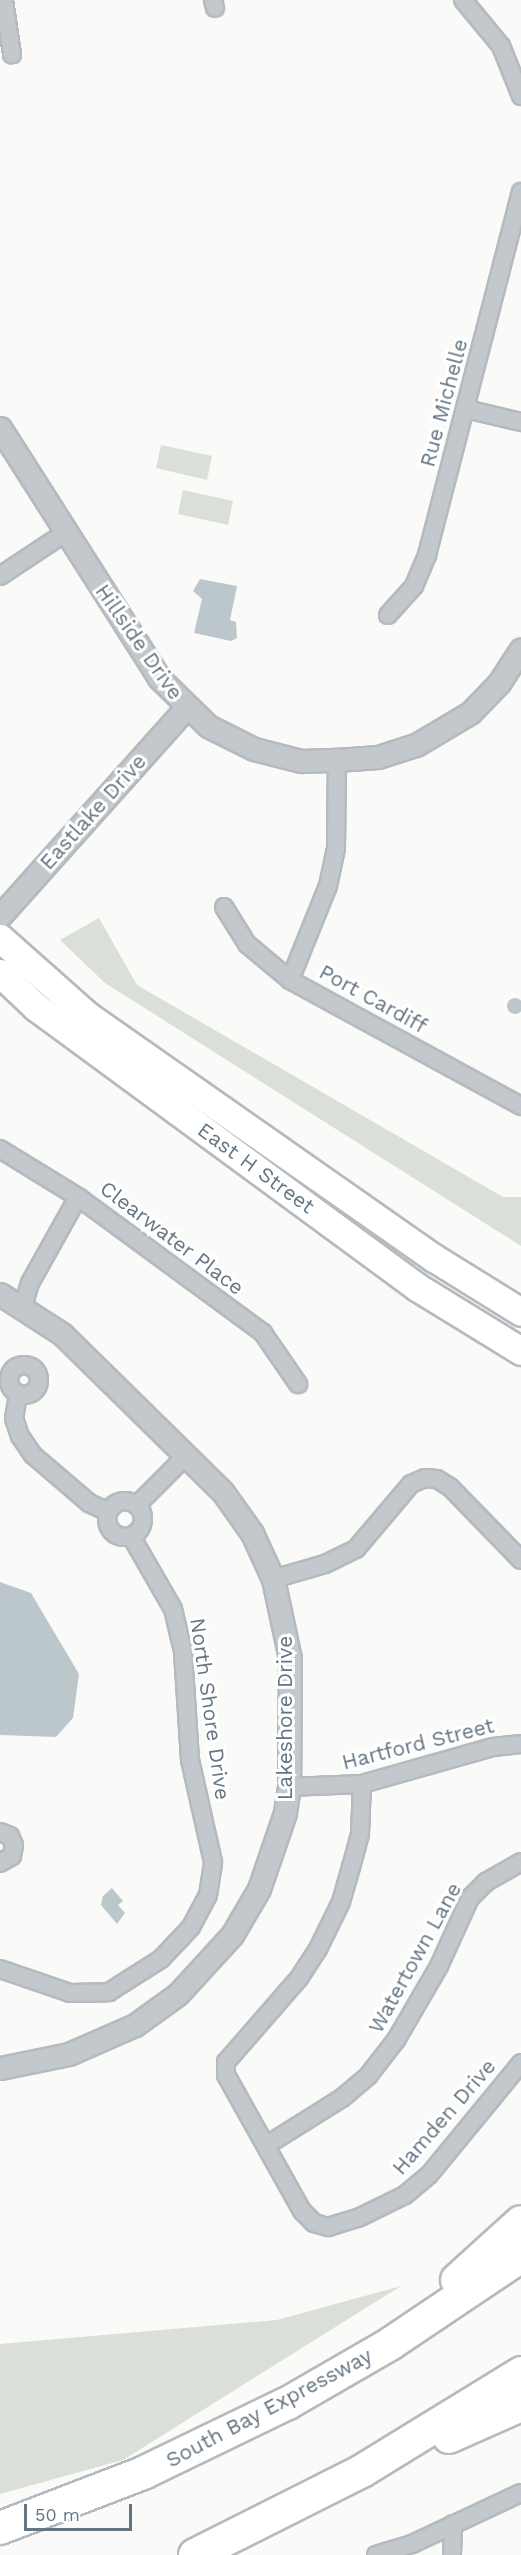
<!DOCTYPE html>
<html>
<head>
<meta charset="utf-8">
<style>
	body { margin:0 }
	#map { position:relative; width:521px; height:2555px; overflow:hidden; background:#fafaf8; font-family:"Work Sans",sans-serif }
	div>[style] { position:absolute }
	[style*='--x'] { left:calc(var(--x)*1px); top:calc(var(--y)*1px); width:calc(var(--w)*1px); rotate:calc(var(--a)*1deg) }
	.green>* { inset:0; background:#dadfd7 }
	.water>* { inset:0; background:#bbc7cb }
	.round { border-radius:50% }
	.roads { filter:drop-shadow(2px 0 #b5babe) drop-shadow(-2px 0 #b5babe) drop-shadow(0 2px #b5babe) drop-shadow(0 -2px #b5babe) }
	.minor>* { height:16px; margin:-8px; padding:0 8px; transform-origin:8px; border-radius:8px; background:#c3c8cc }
	.minor>.ring { margin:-8px; padding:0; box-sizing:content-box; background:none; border:16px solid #c3c8cc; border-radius:50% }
	.tertiary>* { height:21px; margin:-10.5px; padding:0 10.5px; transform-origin:10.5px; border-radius:10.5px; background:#c3c8cc }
	.primary>* { height:27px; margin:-13.5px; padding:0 13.5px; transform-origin:13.5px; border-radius:13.5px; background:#fff }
	.motorway>* { height:32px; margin:-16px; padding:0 16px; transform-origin:16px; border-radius:16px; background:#fff }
	span { translate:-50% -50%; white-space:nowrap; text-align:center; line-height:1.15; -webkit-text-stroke:6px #fff; paint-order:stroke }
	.street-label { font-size:21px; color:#657683 }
	.scale { position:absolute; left:24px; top:2504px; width:108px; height:27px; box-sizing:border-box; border:3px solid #657683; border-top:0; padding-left:8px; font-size:18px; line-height:21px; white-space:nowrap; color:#657683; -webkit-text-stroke:4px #fff; paint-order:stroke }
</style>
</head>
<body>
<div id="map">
	<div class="green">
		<i style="clip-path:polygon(161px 445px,212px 456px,207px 480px,156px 468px)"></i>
		<i style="clip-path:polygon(183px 490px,233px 501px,228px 525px,178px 514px)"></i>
		<i style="clip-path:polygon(99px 918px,137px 985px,503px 1197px,521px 1197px,521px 1246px,105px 983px,60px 940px)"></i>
		<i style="clip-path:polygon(401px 2286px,123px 2460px,0 2494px,0 2344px,277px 2320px)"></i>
	</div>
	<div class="water">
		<i style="clip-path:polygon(200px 579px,237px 586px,230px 620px,236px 622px,237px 638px,231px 641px,194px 633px,202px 599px,193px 591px)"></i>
		<i class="round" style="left:507px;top:998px;width:16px;height:16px"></i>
		<i style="clip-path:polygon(0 1582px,31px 1593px,79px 1674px,73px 1718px,56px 1737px,0 1735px)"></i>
		<i style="clip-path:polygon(112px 1888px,123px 1901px,118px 1905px,125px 1913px,117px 1924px,101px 1905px,103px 1896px)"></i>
	</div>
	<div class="roads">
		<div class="minor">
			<i style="--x:4;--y:0;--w:55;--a:81.6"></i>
			<i style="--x:213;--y:0;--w:8;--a:76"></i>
			<i style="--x:463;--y:0;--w:60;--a:50.4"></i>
			<i style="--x:501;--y:46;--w:54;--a:68.2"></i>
			<i style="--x:466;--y:409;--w:57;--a:13.3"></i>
			<i style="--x:0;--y:576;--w:78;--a:-33.5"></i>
			<i style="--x:388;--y:615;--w:39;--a:-48"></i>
			<i style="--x:414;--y:586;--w:34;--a:-67"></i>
			<i style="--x:427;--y:555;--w:375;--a:-75.5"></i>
			<i style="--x:224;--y:907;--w:44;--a:58.1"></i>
			<i style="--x:247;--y:944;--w:56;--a:39.9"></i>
			<i style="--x:290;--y:980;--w:263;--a:28.6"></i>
			<i style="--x:290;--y:980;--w:101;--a:-68"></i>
			<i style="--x:328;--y:886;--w:38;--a:-78"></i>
			<i style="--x:336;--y:849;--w:89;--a:-89.4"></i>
			<i style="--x:0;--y:1149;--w:92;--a:31.6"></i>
			<i style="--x:78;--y:1197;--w:230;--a:36.3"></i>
			<i style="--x:263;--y:1333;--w:62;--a:55.5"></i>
			<i style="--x:23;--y:1307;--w:25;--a:-74"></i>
			<i style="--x:30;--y:1283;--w:98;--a:-60.8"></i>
			<i class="ring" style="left:9px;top:1365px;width:14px;height:14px"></i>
			<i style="--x:18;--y:1394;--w:24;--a:99"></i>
			<i style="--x:14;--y:1418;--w:19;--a:72"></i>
			<i style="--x:20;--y:1436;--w:23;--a:56"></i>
			<i style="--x:33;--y:1455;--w:74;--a:40.6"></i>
			<i style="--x:89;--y:1503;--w:21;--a:25"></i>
			<i class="ring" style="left:107px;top:1501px;width:20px;height:20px"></i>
			<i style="--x:137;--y:1505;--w:69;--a:-45"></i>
			<i style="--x:273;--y:1579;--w:54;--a:-16.1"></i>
			<i style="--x:325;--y:1564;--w:34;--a:-26"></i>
			<i style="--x:356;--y:1549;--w:85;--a:-49.8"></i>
			<i style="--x:411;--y:1484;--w:15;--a:-23"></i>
			<i style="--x:425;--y:1478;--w:12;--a:5"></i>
			<i style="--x:437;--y:1479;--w:15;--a:32"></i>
			<i style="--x:450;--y:1487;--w:102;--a:45.8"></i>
			<i style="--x:362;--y:1784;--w:50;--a:92.3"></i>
			<i style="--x:360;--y:1834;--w:34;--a:105"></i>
			<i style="--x:351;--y:1867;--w:36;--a:106"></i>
			<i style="--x:341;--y:1902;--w:52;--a:116.1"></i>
			<i style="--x:318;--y:1949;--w:33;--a:123"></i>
			<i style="--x:300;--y:1977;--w:113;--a:131"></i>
			<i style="--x:226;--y:2062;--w:13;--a:90"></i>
			<i style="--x:226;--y:2075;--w:156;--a:60.8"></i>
			<i style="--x:302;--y:2211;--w:17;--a:45"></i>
			<i style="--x:314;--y:2223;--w:15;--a:16"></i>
			<i style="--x:328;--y:2227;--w:31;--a:-17"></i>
			<i style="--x:358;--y:2218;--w:52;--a:-26.1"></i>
			<i style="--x:405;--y:2195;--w:31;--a:-40"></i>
			<i style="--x:429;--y:2175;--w:145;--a:-50.6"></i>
			<i style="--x:289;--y:1787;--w:73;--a:-2.4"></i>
			<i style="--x:362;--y:1784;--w:136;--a:-15.8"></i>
			<i style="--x:493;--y:1747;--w:28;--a:-6"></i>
			<i style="--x:0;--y:1832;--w:11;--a:22"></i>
			<i style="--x:10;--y:1836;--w:10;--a:66"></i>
			<i style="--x:14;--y:1845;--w:11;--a:100"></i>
			<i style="--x:12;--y:1856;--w:14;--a:150"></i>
			<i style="--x:0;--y:1969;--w:74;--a:18.9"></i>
			<i style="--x:70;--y:1993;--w:39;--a:-1"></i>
			<i style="--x:109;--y:1992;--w:62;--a:-32.4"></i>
			<i style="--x:161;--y:1959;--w:44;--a:-46.8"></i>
			<i style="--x:191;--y:1927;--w:36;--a:-62"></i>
			<i style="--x:208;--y:1895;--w:33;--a:-81"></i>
			<i style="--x:213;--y:1862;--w:105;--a:-102.7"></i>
			<i style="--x:190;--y:1760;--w:109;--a:-93.7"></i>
			<i style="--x:183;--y:1651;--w:43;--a:-103.4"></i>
			<i style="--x:173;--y:1609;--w:84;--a:-119.9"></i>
			<i style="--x:267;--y:2145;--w:89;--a:-32.1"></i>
			<i style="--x:342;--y:2098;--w:34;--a:-40"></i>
			<i style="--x:368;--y:2076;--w:46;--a:-52.1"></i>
			<i style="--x:396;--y:2040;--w:86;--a:-59.8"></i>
			<i style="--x:439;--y:1966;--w:75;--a:-65.5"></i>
			<i style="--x:470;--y:1898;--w:23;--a:-45"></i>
			<i style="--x:486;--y:1882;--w:40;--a:-29.7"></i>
			<i style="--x:376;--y:2555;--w:38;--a:-17"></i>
			<i style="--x:412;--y:2544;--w:120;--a:-25.1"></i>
			<i style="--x:452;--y:2555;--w:31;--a:-88"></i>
		</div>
		<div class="tertiary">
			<i style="--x:0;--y:428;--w:296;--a:57.5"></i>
			<i style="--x:159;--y:678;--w:69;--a:44.4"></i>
			<i style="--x:208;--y:726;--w:51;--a:26.6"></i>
			<i style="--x:254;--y:749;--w:49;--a:14.3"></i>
			<i style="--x:301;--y:761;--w:36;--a:-2"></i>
			<i style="--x:337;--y:760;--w:41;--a:-4.2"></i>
			<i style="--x:378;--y:757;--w:40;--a:-18"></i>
			<i style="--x:416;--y:745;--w:63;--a:-30.7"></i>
			<i style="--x:470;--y:713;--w:42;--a:-46"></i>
			<i style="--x:499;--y:683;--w:40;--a:-57.1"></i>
			<i style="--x:0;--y:916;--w:279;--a:-48.2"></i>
			<i style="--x:0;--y:1294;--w:74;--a:32.8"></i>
			<i style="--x:62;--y:1334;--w:224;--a:44.5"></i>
			<i style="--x:222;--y:1491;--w:52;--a:54.5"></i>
			<i style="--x:252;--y:1533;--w:51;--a:65.5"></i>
			<i style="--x:273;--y:1579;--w:81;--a:77.9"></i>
			<i style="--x:290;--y:1658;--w:129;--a:90.4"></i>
			<i style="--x:289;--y:1787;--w:26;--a:99"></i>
			<i style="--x:285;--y:1813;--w:80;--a:108.9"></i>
			<i style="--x:259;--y:1889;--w:53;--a:120.4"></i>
			<i style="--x:232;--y:1935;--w:80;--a:132.5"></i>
			<i style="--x:178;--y:1994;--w:53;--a:144.2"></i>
			<i style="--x:135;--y:2025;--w:72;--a:156.3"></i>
			<i style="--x:69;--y:2054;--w:70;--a:168.5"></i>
		</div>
		<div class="primary">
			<i style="--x:0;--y:938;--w:118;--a:41.6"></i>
			<i style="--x:88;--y:1016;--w:422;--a:35"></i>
			<i style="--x:434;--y:1258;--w:102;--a:31.8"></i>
			<i style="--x:0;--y:973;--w:50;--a:43.4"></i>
			<i style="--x:36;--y:1007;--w:473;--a:36.3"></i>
			<i style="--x:417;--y:1287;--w:122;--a:31.6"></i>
		</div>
		<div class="motorway">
			<i style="--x:457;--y:2280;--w:86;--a:-42.2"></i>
			<i style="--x:449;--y:2437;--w:79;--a:-24"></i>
			<i style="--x:0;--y:2528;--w:153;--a:-21"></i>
			<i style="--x:143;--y:2473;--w:161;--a:-25.8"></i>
			<i style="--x:288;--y:2403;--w:118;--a:-30"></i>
			<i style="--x:390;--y:2344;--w:158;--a:-33.9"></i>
			<i style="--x:195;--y:2555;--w:187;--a:-26.7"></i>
			<i style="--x:362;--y:2471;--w:187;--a:-31.6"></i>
		</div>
	</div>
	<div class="street-label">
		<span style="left:444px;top:403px;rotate:-75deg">Rue Michelle</span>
		<span style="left:139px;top:642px;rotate:55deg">Hillside Drive</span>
		<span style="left:93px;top:812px;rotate:-48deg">Eastlake Drive</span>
		<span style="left:373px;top:999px;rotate:29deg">Port Cardiff</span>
		<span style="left:256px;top:1168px;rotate:36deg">East H Street</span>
		<span style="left:172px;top:1238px;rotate:37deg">Clearwater Place</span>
		<span style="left:210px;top:1709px;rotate:82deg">North Shore Drive</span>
		<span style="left:285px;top:1718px;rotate:-90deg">Lakeshore Drive</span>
		<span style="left:418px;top:1744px;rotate:-14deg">Hartford Street</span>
		<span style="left:415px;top:1958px;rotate:-61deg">Watertown Lane</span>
		<span style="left:444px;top:2117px;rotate:-49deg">Hamden Drive</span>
		<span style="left:269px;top:2408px;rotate:-28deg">South Bay Expressway</span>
	</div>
	<div class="scale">50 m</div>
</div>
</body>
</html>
